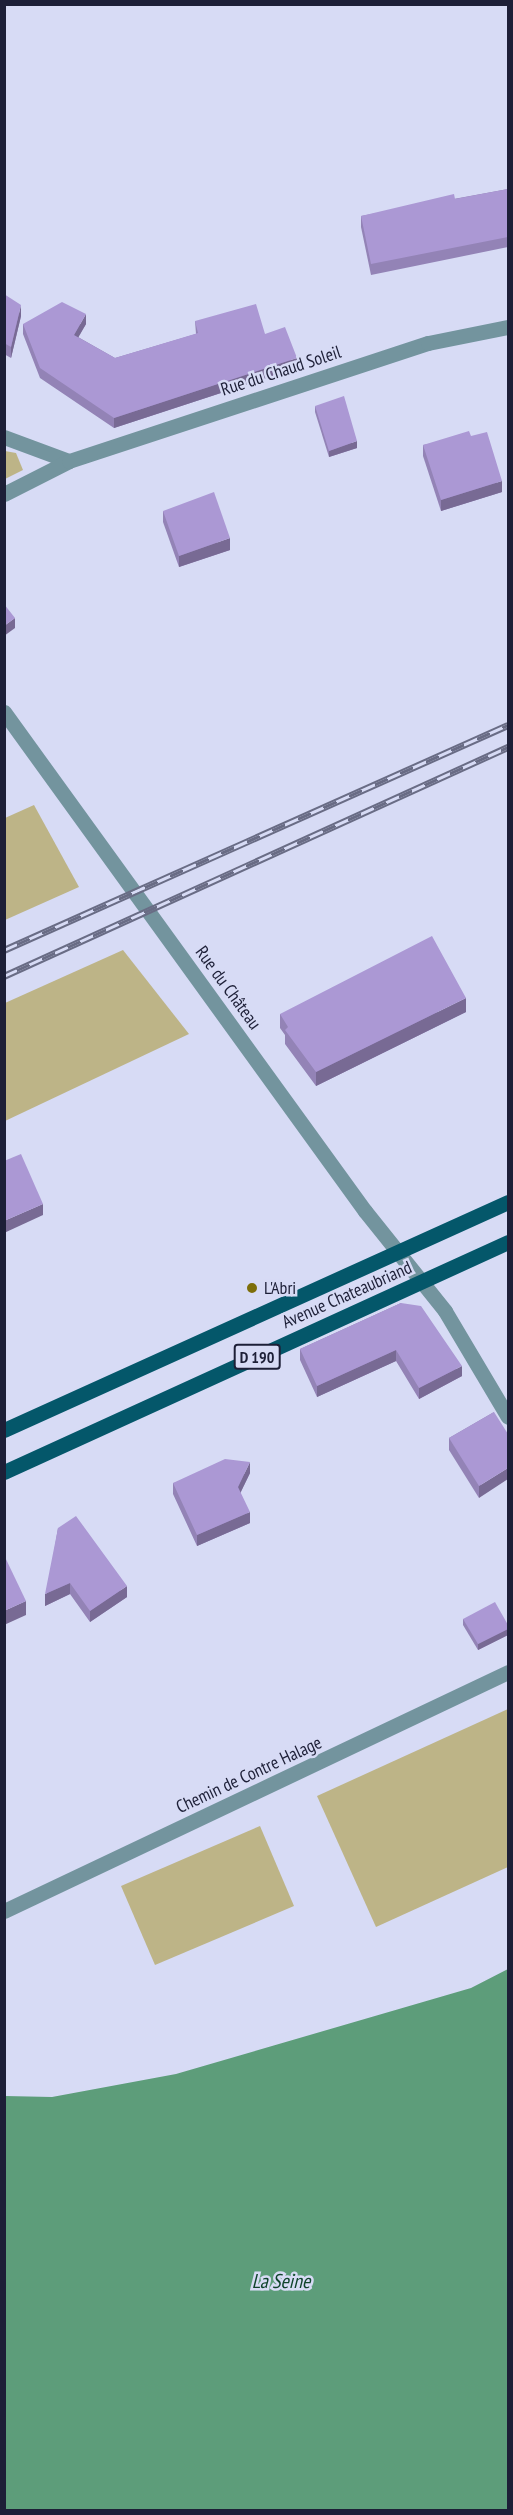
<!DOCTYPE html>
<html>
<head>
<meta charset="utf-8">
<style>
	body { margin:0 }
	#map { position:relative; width:513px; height:2515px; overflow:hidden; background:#d7dbf5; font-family:"PT Sans Narrow",sans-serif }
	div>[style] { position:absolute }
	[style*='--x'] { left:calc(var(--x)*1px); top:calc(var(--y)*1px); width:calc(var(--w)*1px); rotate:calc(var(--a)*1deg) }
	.green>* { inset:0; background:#bdb487 }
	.water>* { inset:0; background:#5d9d7a }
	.minor>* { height:15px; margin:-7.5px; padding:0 7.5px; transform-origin:7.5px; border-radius:7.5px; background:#73949e }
	.primary>* { height:15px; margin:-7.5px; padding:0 7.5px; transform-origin:7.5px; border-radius:7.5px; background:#04576a }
	.rail>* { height:7px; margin-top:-3.5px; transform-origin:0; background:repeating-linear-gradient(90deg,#d7dbf5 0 14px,#696c85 0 28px); box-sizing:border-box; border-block:2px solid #696c85 }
	.wall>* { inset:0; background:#9383b6 }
	.shaded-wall>* { inset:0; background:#786a94 }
	.building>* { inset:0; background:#ab98d4 }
	.dots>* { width:16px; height:16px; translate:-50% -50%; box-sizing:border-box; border:3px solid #d7dbf5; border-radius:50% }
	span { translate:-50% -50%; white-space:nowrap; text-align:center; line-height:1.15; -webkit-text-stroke:5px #d7dbf5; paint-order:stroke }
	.shield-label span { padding:2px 4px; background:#d7dbf5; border:2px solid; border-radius:4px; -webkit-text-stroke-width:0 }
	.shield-label { font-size:16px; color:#1d1f37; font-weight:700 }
	.street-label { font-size:18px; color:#1d1f37 }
	.poi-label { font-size:18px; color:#1d1f37 }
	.left { translate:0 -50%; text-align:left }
	.water-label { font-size:20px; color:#10442c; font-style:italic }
	.frame { position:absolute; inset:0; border:6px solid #1d1f37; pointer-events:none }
</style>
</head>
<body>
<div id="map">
	<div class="green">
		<i style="clip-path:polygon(5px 451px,16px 453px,23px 470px,5px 479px)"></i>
		<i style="clip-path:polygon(34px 805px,79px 887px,5px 920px,5px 818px)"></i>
		<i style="clip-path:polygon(123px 950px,189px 1034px,5px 1121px,5px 1003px)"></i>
		<i style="clip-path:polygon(508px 1709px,508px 1867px,376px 1927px,317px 1796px)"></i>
		<i style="clip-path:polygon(260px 1826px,294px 1906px,155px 1965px,121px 1886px)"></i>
	</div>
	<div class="water">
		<i style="clip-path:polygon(508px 1969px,508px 2510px,5px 2510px,5px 2096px,52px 2097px,176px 2074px,471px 1988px)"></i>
	</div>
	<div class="minor">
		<i style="--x:4;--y:437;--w:69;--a:20.3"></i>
		<i style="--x:4;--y:494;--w:73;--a:-26.9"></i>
		<i style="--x:69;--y:461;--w:378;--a:-18.2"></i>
		<i style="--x:428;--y:343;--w:82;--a:-11.3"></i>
		<i style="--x:4;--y:712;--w:616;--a:54.12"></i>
		<i style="--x:365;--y:1211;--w:128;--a:51.3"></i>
		<i style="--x:445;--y:1311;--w:123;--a:59.3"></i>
		<i style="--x:4;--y:1911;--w:558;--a:-25.37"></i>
	</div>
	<div class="primary">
		<i style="--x:4;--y:1430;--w:553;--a:-24.34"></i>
		<i style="--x:4;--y:1472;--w:554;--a:-24.53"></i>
	</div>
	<div class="rail">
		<i style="--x:4;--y:950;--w:552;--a:-24.06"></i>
		<i style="--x:4;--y:976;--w:554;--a:-24.44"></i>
	</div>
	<div class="wall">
		<i style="clip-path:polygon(508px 189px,508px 247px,371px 275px,361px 227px,361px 216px)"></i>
		<i style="clip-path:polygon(4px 294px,21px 316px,11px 358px,4px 354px)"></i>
		<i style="clip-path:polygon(195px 321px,265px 334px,297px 368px,114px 428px,40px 378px,23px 334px,23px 324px,86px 324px,78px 337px,115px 358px,196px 334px)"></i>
		<i style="clip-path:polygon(315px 406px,357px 448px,329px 457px,315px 412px)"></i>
		<i style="clip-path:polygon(471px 436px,502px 492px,441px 511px,423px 456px,423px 445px)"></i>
		<i style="clip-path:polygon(163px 511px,230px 550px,179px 567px,163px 522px)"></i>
		<i style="clip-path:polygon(466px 1012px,316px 1086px,285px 1044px,285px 1035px,280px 1028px,280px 1014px)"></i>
		<i style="clip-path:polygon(401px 1303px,462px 1376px,419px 1399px,396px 1361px,317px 1397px,300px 1360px,300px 1349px)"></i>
		<i style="clip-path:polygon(494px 1412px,479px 1498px,449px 1450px,449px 1438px)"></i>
		<i style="clip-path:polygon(250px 1473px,240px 1493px,250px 1523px,197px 1546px,173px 1494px,173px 1483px)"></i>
		<i style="clip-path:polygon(58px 1528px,127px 1597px,90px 1622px,70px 1594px,45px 1606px)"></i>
		<i style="clip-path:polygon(463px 1619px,508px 1625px,508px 1635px,478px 1650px,463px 1625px)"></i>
	</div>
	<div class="shaded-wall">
		<i style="clip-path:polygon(21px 305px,21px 316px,11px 358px,11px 347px)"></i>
		<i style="clip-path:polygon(86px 314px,86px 324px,74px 345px,74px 335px)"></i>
		<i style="clip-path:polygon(297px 358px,297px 368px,114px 428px,114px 418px)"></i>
		<i style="clip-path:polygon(357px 441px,357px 448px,329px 457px,329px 451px)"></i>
		<i style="clip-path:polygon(502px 481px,502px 492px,441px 511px,441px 500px)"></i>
		<i style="clip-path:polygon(230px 538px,230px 550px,179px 567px,179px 556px)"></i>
		<i style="clip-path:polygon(15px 618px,15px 628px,4px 636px,4px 626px)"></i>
		<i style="clip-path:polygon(466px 998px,466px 1012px,316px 1086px,316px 1072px)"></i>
		<i style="clip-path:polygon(43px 1204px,43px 1215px,4px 1233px,4px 1221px)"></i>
		<i style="clip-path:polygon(396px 1350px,396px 1361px,317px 1397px,317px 1386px)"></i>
		<i style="clip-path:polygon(462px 1366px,462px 1376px,419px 1399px,419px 1388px)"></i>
		<i style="clip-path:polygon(250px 1462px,250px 1473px,238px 1498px,238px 1487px)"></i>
		<i style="clip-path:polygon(508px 1468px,508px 1479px,479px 1498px,479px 1486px)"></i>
		<i style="clip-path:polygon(250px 1512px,250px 1523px,197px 1546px,197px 1535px)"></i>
		<i style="clip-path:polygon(70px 1583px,70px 1594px,45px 1606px,45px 1594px)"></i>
		<i style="clip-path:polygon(127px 1586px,127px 1597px,90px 1622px,90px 1611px)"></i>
		<i style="clip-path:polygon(26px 1601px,26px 1615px,4px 1625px,4px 1611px)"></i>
		<i style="clip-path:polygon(508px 1629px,508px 1635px,478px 1650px,478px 1644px)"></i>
	</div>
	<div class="building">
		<i style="clip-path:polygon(508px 189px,508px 237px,371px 264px,361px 216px,454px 194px,455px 199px)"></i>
		<i style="clip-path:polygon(4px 294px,21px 305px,11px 347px,4px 343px)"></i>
		<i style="clip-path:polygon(62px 302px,86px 314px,74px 335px,115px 358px,198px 333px,195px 321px,256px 304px,265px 334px,285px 327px,297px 358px,114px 418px,40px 368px,23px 324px)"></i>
		<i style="clip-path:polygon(344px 396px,357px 441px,329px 451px,315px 406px)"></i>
		<i style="clip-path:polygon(469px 431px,471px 436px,487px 432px,502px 481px,441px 500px,423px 445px)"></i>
		<i style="clip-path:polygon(214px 492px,230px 538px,179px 556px,163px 511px)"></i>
		<i style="clip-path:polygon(4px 604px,15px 618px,4px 626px)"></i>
		<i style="clip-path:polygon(432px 936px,466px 998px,316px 1072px,285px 1030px,288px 1027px,280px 1014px)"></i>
		<i style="clip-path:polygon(21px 1154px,43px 1204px,4px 1221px,4px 1161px)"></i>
		<i style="clip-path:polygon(401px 1303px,421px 1306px,462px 1366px,419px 1388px,396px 1350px,317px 1386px,300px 1349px)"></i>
		<i style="clip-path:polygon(494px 1412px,508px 1434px,508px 1468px,479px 1486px,449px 1438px)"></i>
		<i style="clip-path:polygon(225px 1459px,250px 1462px,238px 1487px,250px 1512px,197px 1535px,173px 1483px)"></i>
		<i style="clip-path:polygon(76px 1516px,127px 1586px,90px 1611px,70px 1583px,45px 1594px,58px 1528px)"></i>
		<i style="clip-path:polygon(4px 1555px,26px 1601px,4px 1611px)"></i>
		<i style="clip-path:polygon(495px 1602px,508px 1625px,508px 1629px,478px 1644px,463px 1619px)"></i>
	</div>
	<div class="dots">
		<i style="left:252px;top:1288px;background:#7d6e0a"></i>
	</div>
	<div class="shield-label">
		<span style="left:257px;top:1357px">D 190</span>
	</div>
	<div class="street-label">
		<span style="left:281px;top:371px;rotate:-18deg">Rue du Chaud Soleil</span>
		<span style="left:228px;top:988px;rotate:54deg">Rue du Château</span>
		<span style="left:347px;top:1295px;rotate:-24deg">Avenue Chateaubriand</span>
		<span style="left:249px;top:1775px;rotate:-25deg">Chemin de Contre Halage</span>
	</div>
	<div class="poi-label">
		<span class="left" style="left:264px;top:1288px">L'Abri</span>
	</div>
	<div class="water-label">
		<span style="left:281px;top:2281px">La Seine</span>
	</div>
	<div class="frame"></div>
</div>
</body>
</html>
